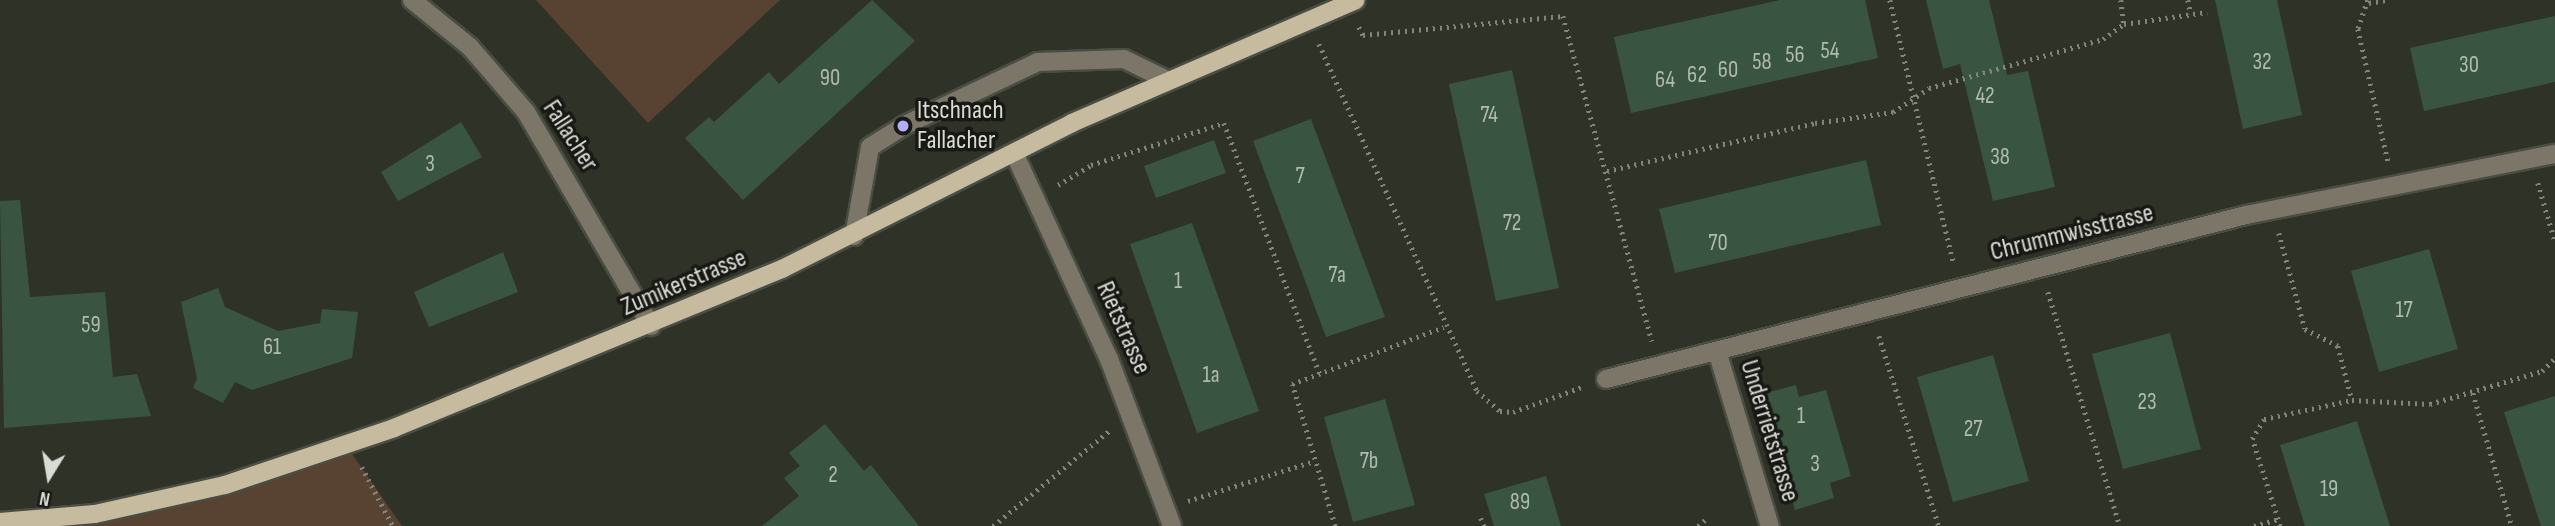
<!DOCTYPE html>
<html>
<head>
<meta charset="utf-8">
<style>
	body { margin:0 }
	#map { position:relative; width:2555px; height:526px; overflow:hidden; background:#2f3227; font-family:"Sofia Sans Condensed",sans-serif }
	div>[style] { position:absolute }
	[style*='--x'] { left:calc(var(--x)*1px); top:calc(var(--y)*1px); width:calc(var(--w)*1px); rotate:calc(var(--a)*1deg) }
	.green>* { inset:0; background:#584232 }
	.building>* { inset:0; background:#395542 }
	.path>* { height:4.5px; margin-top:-2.25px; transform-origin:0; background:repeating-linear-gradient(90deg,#82857c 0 2px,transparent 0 7px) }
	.roads { filter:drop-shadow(2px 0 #4a4d43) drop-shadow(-2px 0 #4a4d43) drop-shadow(0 2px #4a4d43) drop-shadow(0 -2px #4a4d43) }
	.minor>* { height:18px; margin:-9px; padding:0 9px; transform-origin:9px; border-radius:9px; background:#7b7668 }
	.major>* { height:18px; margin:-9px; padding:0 9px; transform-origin:9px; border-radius:9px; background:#c6ba9f }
	.dots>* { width:19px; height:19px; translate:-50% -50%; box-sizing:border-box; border:4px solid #181914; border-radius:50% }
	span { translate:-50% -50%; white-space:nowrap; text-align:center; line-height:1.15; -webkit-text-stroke:7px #181914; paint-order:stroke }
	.number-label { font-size:23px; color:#b1bab0 }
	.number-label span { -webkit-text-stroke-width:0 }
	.poi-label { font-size:26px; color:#d9dbd4 }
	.left { translate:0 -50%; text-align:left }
	.street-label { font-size:26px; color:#d9dbd4 }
	.north { position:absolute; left:14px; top:442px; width:70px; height:70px; -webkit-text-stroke:5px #181914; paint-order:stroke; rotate:191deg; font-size:19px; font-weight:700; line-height:28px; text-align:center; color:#d9dbd4 }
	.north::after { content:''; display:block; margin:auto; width:24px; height:32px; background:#d9dbd4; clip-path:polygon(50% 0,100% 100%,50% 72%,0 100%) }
</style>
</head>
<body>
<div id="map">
	<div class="green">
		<i style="clip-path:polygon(536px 0,780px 0,648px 123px)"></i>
		<i style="clip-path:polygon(348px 448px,402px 526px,0 526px,95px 514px)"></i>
	</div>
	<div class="building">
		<i style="clip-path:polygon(872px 0,915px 41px,743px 200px,685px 138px,709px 117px,714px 122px,769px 72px,779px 84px)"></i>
		<i style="clip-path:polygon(1780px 0,1865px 0,1878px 58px,1631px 113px,1614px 37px)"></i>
		<i style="clip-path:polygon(1926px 0,1989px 0,2007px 75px,2028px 71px,2055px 187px,1993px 201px,1960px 64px,1943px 69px)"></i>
		<i style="clip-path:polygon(2215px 0,2277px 0,2302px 115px,2243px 129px)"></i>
		<i style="clip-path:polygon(2555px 16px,2555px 82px,2424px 111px,2410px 48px)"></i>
		<i style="clip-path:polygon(1512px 70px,1559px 288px,1496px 301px,1449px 84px)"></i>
		<i style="clip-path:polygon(1311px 119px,1385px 317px,1326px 337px,1253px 141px)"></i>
		<i style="clip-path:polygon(461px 122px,482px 157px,398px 201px,381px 172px)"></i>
		<i style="clip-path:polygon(1214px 140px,1226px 173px,1156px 198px,1144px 166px)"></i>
		<i style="clip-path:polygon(1866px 160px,1881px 225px,1675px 273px,1659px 209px)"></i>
		<i style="clip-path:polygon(20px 200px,30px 297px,105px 292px,113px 377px,137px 374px,151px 416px,4px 428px,0 201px)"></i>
		<i style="clip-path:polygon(1192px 223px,1259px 411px,1197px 433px,1130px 244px)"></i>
		<i style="clip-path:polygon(2429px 249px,2458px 349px,2379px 372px,2351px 271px)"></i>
		<i style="clip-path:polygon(503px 252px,518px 292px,429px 327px,414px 292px)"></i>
		<i style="clip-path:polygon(218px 288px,225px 307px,278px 331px,320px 323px,322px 309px,358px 312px,352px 358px,252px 390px,235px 382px,223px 403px,193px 388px,197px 378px,181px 302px)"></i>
		<i style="clip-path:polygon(2170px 333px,2201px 449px,2123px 469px,2092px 354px)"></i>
		<i style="clip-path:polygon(1993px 355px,2029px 481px,1953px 502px,1917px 377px)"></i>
		<i style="clip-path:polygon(1796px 385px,1799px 397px,1826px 390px,1851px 476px,1830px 483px,1834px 498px,1795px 510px,1762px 394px)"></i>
		<i style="clip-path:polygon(2555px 396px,2555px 526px,2541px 526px,2504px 412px)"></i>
		<i style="clip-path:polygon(1385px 399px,1415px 505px,1353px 522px,1324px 417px)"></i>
		<i style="clip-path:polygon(2357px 421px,2390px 526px,2305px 526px,2280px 445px)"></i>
		<i style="clip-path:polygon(825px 424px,864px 471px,871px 465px,919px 526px,762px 526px,799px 496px,784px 478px,800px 466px,789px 453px)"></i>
		<i style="clip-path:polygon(1546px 476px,1561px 526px,1494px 526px,1484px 494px)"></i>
	</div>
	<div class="path">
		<i style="--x:1890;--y:0;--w:272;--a:76.4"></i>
		<i style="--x:2121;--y:0;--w:24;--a:83"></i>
		<i style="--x:2188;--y:0;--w:14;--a:78"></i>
		<i style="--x:2368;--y:0;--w:31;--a:109"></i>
		<i style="--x:2358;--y:29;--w:135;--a:77.2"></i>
		<i style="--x:2369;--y:3;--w:17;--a:-10"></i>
		<i style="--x:1359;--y:27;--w:9;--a:63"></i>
		<i style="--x:1363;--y:35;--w:201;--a:-5.4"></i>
		<i style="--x:1563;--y:16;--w:337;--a:74.7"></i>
		<i style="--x:1319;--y:44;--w:381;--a:65.5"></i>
		<i style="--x:1477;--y:391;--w:30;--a:41"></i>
		<i style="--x:1500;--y:411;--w:13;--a:4"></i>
		<i style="--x:1513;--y:412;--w:73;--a:-19.9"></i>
		<i style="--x:1607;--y:171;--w:213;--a:-13"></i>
		<i style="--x:1815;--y:123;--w:79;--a:-8"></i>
		<i style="--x:1893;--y:112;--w:43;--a:-33.7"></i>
		<i style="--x:1929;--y:88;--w:181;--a:-15.7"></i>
		<i style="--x:2103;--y:39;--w:26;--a:-36"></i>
		<i style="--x:2124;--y:24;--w:84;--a:-8.2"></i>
		<i style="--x:2538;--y:183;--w:60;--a:73.7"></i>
		<i style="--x:1058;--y:185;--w:39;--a:-31"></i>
		<i style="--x:1091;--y:165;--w:139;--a:-17.5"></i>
		<i style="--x:1224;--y:123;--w:269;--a:69.1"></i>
		<i style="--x:2279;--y:233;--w:99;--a:74.8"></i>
		<i style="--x:2305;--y:329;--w:37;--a:27"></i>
		<i style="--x:2338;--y:346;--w:56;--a:75.5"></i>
		<i style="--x:2048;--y:292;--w:245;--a:72.9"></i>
		<i style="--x:1879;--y:336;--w:199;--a:72.5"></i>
		<i style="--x:2473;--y:393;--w:139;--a:73.7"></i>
		<i style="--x:362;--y:467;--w:67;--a:62.3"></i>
		<i style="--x:1188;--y:501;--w:132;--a:-17.6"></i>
		<i style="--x:1481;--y:518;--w:9;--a:69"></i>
		<i style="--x:993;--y:526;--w:150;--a:-39.3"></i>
		<i style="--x:1335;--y:526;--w:148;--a:-106.8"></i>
		<i style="--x:1292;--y:384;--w:162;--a:-20.6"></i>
		<i style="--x:1698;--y:526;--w:9;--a:-41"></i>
		<i style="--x:2254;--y:526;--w:25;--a:-16"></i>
		<i style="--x:2280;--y:526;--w:91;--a:-107.8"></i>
		<i style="--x:2252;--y:439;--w:23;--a:-59"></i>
		<i style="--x:2264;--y:419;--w:90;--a:-12.2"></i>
		<i style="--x:2352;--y:400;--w:78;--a:2.9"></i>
		<i style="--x:2430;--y:404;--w:117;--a:-16.4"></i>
		<i style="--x:2542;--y:371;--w:18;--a:-45"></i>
	</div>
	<div class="roads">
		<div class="minor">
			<i style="--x:412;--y:0;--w:75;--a:39"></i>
			<i style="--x:470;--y:47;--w:86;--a:49.3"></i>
			<i style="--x:526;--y:112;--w:248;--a:59.7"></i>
			<i style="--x:1015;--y:155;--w:225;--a:65.3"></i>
			<i style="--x:1109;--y:359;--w:178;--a:69.3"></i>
			<i style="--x:854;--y:236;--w:90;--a:-79.8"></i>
			<i style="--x:870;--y:147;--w:39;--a:-32"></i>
			<i style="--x:903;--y:126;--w:149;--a:-25.4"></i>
			<i style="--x:1038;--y:62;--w:86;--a:-2"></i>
			<i style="--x:1124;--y:59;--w:48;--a:26"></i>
			<i style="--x:1717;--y:351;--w:183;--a:73.2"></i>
			<i style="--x:1606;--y:379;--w:661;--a:-14.37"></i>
			<i style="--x:2246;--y:215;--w:315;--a:-11.2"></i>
		</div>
		<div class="major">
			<i style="--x:0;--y:522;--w:95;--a:-4.8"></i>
			<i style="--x:95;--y:514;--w:133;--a:-12.6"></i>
			<i style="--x:225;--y:485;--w:178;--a:-18.6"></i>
			<i style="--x:394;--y:428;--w:419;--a:-22.3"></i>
			<i style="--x:782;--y:269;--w:325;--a:-26.7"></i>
			<i style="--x:1072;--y:123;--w:309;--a:-23.4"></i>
		</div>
	</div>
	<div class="dots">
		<i style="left:903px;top:126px;background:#b1adfa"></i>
	</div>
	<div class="number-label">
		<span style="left:1830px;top:51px">54</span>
		<span style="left:1795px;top:55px">56</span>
		<span style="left:1762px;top:62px">58</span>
		<span style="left:2262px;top:62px">32</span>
		<span style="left:2469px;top:65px">30</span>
		<span style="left:1728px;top:70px">60</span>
		<span style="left:1697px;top:75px">62</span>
		<span style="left:830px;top:78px">90</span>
		<span style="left:1665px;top:80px">64</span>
		<span style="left:1985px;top:96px">42</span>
		<span style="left:1489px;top:115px">74</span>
		<span style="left:2000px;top:157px">38</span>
		<span style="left:430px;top:164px">3</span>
		<span style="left:1300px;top:176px">7</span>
		<span style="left:1512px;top:223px">72</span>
		<span style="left:1718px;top:243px">70</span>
		<span style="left:1337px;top:275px">7a</span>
		<span style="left:1178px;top:281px">1</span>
		<span style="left:2404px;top:310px">17</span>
		<span style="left:91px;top:325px">59</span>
		<span style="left:272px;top:347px">61</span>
		<span style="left:1211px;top:375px">1a</span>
		<span style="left:2147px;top:402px">23</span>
		<span style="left:1801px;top:416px">1</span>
		<span style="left:1973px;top:429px">27</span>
		<span style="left:1369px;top:461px">7b</span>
		<span style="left:1815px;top:464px">3</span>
		<span style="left:833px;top:475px">2</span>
		<span style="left:2329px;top:489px">19</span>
		<span style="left:1520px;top:502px">89</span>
	</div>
	<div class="poi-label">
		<span class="left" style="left:917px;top:126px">Itschnach<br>Fallacher</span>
	</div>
	<div class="street-label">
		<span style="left:570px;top:136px;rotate:57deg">Fallacher</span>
		<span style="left:2072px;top:233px;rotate:-14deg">Chrummwisstrasse</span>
		<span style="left:684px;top:283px;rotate:-23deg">Zumikerstrasse</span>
		<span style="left:1123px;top:328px;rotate:66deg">Rietstrasse</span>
		<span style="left:1769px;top:431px;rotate:73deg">Underrietstrasse</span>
	</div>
	<div class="north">N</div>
</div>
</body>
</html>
